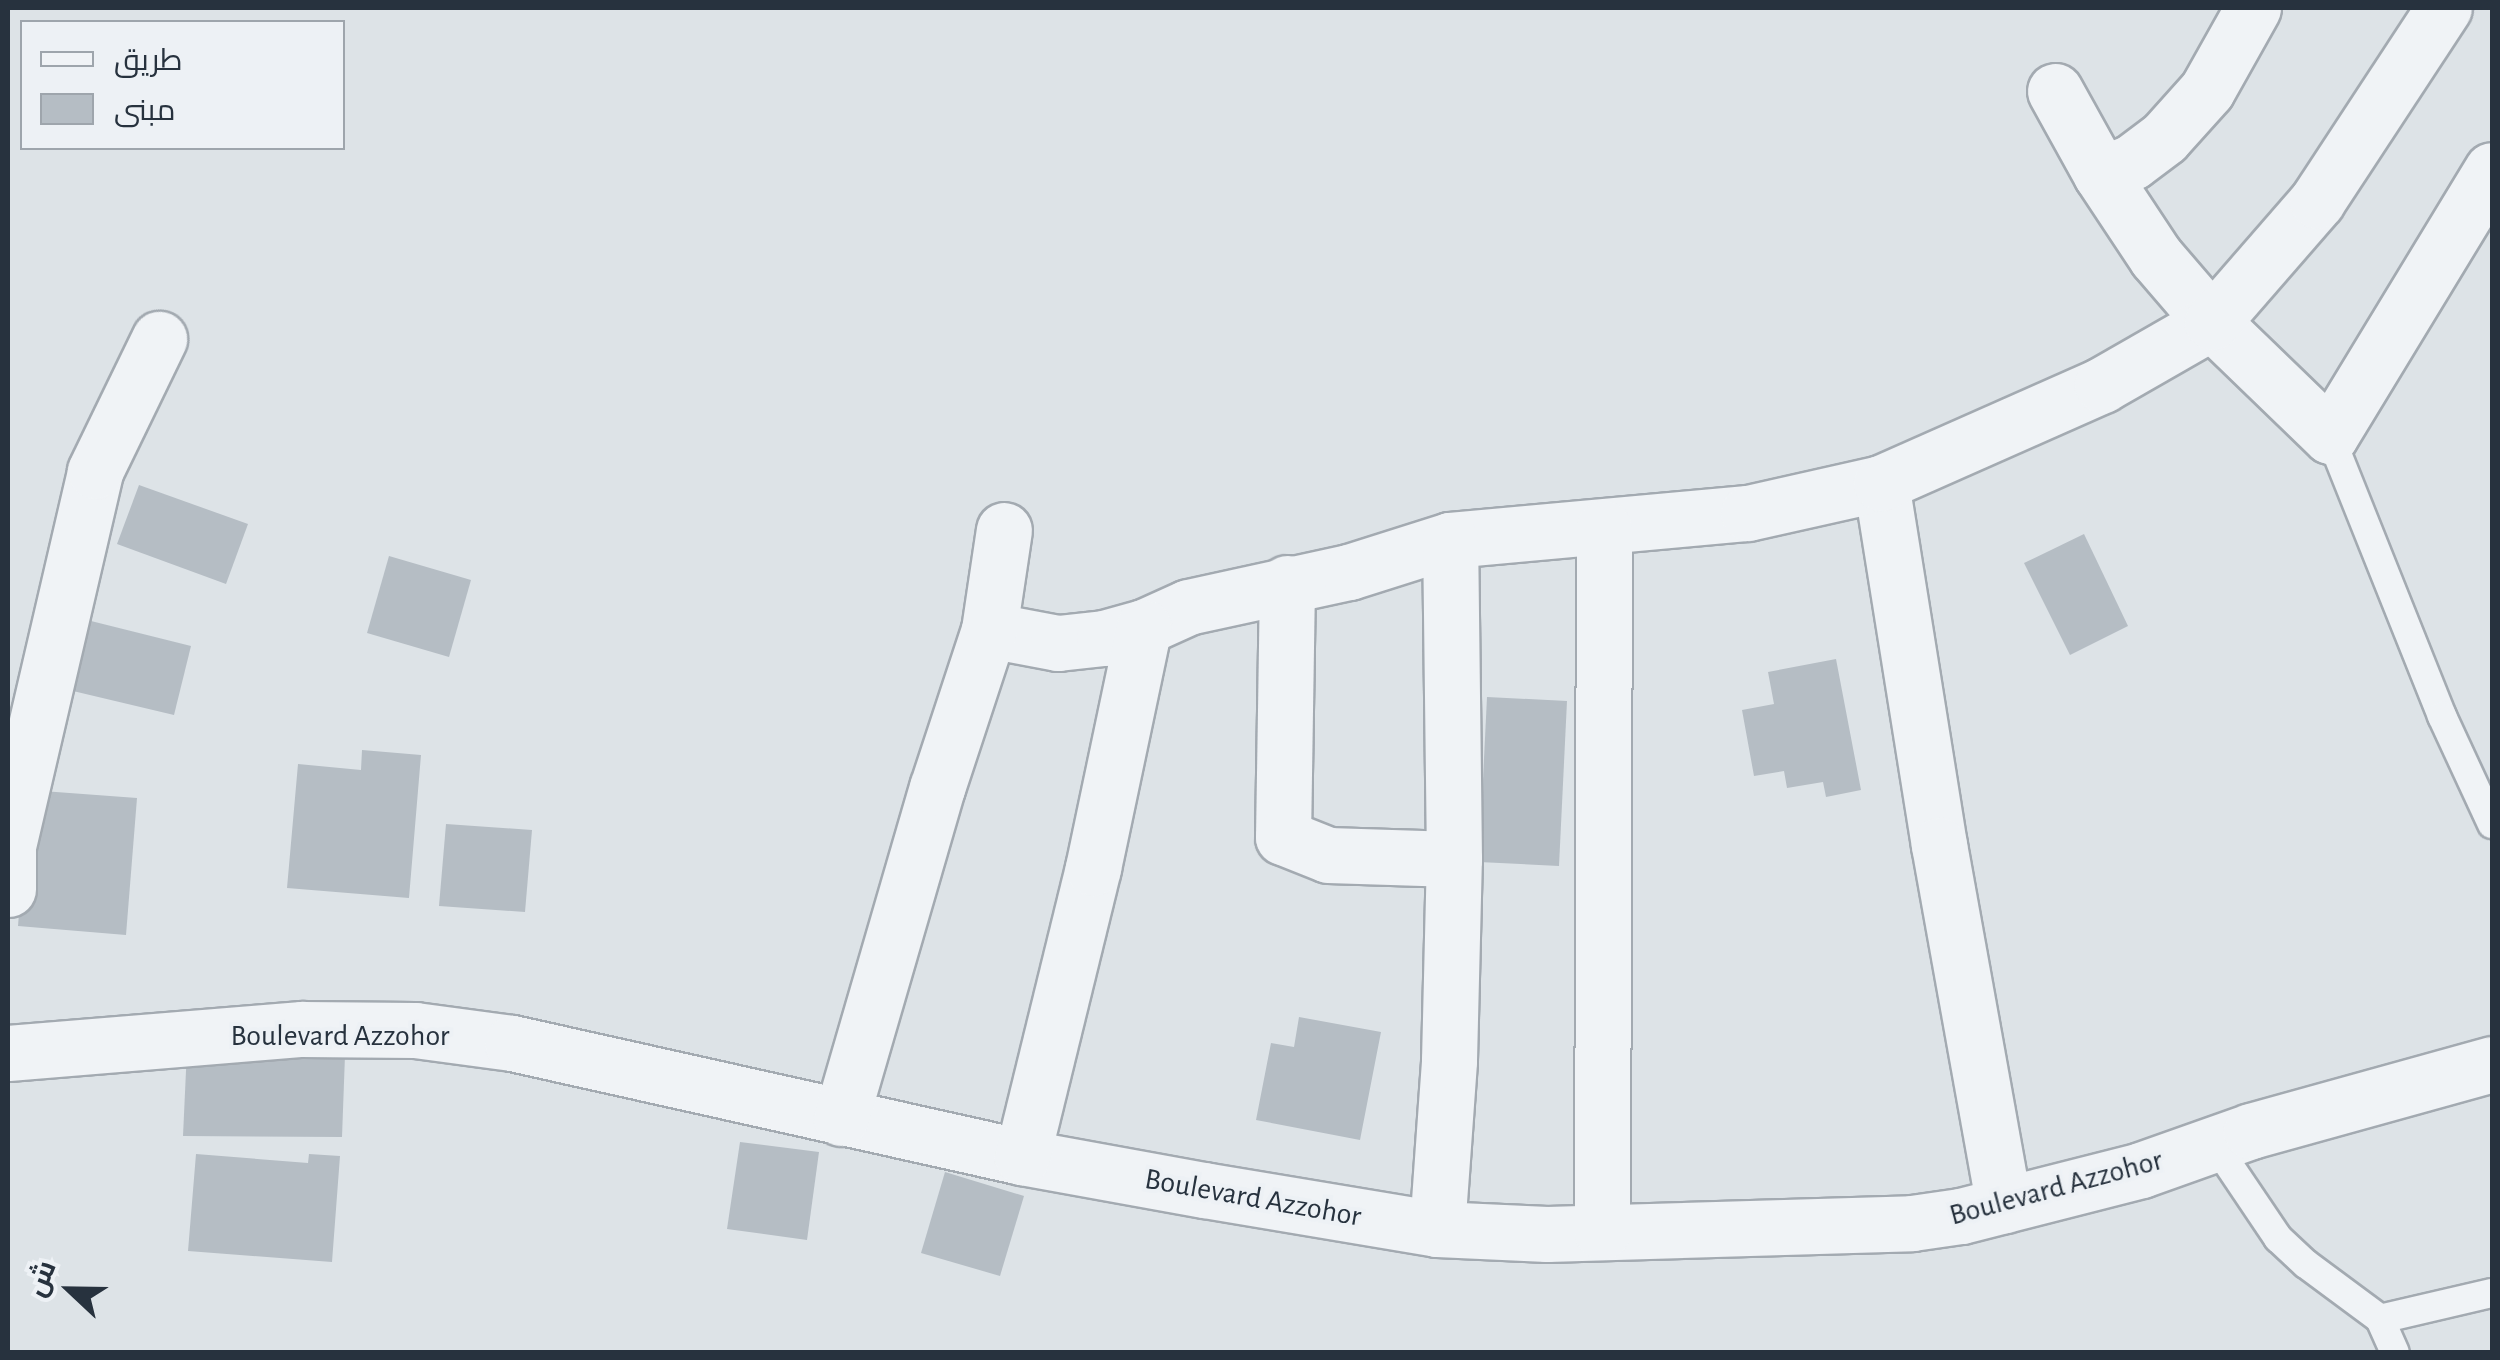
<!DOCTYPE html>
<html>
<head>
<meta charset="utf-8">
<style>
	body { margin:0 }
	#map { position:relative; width:2500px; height:1360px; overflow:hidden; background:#dde3e7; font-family:"Alegreya Sans",Cairo,sans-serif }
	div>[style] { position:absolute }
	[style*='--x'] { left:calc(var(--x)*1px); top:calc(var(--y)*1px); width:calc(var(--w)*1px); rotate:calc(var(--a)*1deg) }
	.building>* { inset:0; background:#b5bdc4 }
	.roads { filter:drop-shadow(2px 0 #a3aab1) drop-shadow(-2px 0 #a3aab1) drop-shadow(0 2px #a3aab1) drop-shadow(0 -2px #a3aab1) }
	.lane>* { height:28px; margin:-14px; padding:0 14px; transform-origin:14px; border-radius:14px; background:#f0f3f6 }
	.street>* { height:55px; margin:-27.5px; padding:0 27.5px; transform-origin:27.5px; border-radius:27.5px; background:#f0f3f6 }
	span { translate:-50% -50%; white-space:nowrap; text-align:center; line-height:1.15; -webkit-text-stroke:8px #edf1f5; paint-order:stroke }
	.street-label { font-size:30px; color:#27323e }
	.frame { position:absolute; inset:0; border:10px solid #27323e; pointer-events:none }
	.legend { position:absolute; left:20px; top:20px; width:325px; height:130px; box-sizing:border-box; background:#edf1f5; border:2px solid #9ea5ac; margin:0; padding:12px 18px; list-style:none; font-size:30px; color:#27323e }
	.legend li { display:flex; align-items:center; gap:20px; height:50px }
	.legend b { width:50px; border:2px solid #9ea5ac }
	.north { position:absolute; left:20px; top:1240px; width:100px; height:100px; -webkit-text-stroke:8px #edf1f5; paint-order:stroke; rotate:292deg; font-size:28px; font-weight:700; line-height:40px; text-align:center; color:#27323e }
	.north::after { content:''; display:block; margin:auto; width:35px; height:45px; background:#27323e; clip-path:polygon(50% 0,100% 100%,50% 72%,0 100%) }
</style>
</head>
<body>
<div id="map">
	<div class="building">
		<i style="clip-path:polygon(139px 485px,248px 524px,226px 584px,117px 544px)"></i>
		<i style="clip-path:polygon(2084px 534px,2128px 626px,2070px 655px,2024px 563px)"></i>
		<i style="clip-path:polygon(389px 556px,471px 580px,449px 657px,367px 633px)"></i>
		<i style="clip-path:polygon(91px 621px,191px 646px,174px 715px,73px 691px)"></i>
		<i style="clip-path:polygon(1836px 659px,1861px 790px,1826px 797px,1823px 782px,1787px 788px,1784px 771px,1754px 776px,1742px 710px,1774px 704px,1768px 672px)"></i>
		<i style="clip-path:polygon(1487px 697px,1567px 701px,1559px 866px,1479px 862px)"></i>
		<i style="clip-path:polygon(362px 750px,421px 755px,409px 898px,287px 888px,298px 764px,361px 770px)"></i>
		<i style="clip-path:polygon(29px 790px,137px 798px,126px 935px,18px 926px)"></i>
		<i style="clip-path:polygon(446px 824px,532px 830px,525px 912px,439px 906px)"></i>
		<i style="clip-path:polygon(1299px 1017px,1381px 1032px,1360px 1140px,1256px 1120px,1271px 1043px,1294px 1047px)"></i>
		<i style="clip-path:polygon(187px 1049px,345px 1055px,342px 1137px,183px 1136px)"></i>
		<i style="clip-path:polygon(740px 1142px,819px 1152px,807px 1240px,727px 1229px)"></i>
		<i style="clip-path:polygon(196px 1154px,308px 1163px,309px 1154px,340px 1156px,332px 1262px,188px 1251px)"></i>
		<i style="clip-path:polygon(945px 1172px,1024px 1196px,1000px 1276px,921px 1253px)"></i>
	</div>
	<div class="roads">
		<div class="lane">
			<i style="--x:2330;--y:436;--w:302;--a:68.2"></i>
			<i style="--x:2442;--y:716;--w:119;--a:65.2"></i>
			<i style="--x:2214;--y:1143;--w:115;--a:56"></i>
			<i style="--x:2278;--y:1238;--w:38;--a:43"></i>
			<i style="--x:2306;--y:1264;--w:92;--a:36.6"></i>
			<i style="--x:2380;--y:1319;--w:36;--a:66"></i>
			<i style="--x:2380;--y:1319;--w:115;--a:-13.1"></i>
		</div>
		<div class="street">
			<i style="--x:2055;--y:91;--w:95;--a:61"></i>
			<i style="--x:2101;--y:174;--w:100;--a:56.5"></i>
			<i style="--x:2156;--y:257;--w:86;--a:49.3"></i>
			<i style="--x:2212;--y:322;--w:164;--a:44"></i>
			<i style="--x:2330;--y:436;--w:311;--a:-58.7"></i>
			<i style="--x:2101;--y:174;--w:33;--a:-21"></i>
			<i style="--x:2132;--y:162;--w:40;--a:-37"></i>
			<i style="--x:2164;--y:138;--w:64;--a:-48.1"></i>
			<i style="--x:2207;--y:90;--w:94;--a:-60.7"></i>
			<i style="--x:1881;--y:483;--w:367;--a:80.9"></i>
			<i style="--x:1939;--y:845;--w:366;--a:79.8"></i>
			<i style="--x:1287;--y:583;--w:254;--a:90.9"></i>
			<i style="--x:1283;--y:837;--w:48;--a:21.8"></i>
			<i style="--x:1328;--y:855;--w:126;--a:1.8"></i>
			<i style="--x:989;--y:630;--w:70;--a:10.7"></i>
			<i style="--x:1058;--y:643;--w:46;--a:-6.2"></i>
			<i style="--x:1104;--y:638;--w:41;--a:-15.4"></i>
			<i style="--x:1144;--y:627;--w:48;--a:-24.4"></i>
			<i style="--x:1188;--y:607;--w:165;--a:-12.3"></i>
			<i style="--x:1349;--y:572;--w:106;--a:-17.6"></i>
			<i style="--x:1450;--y:540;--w:299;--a:-5.2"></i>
			<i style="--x:1748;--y:513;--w:136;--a:-12.7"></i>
			<i style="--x:1881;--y:483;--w:242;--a:-23.9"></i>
			<i style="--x:2102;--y:385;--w:127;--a:-29.8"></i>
			<i style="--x:2212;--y:322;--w:160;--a:-49"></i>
			<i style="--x:2317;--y:201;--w:231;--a:-56.7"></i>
			<i style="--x:8;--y:889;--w:43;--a:-90"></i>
			<i style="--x:8;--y:846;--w:385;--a:-76.9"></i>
			<i style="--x:95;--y:471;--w:147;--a:-64.1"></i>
			<i style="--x:8;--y:1053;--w:295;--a:-4.7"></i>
			<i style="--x:302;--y:1029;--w:113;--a:0.5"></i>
			<i style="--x:415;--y:1030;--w:98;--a:7.6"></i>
			<i style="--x:512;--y:1043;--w:523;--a:12.6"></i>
			<i style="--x:1022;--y:1157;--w:185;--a:10.3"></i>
			<i style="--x:1204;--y:1190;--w:236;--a:9.5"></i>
			<i style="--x:1437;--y:1229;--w:110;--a:2.6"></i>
			<i style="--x:1547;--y:1234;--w:365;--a:-1.7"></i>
			<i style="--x:1912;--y:1223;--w:49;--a:-8.1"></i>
			<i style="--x:1961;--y:1216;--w:186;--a:-14.3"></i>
			<i style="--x:2141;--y:1170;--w:117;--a:-19.5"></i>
			<i style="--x:2251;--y:1131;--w:250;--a:-15.5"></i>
			<i style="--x:841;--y:1118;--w:344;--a:-73.8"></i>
			<i style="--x:937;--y:788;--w:166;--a:-71.8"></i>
			<i style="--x:989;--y:630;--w:101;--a:-81.5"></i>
			<i style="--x:1022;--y:1157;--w:298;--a:-76.2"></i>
			<i style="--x:1093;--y:868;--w:246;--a:-78.1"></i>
			<i style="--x:1437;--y:1229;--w:169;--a:-85.9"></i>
			<i style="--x:1449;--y:1060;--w:201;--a:-88.6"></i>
			<i style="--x:1454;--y:859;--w:319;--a:-90.7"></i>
			<i style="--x:1602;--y:1232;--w:704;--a:-89.84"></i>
		</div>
	</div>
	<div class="street-label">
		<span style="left:340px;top:1036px">Boulevard Azzohor</span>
		<span style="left:2056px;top:1188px;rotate:-15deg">Boulevard Azzohor</span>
		<span style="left:1253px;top:1198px;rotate:10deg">Boulevard Azzohor</span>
	</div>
	<div class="frame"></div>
	<ul class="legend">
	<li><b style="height:12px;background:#f0f3f6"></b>طريق</li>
	<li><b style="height:28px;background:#b5bdc4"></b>مبنى</li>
	</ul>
	<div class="north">ش</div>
</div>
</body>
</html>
